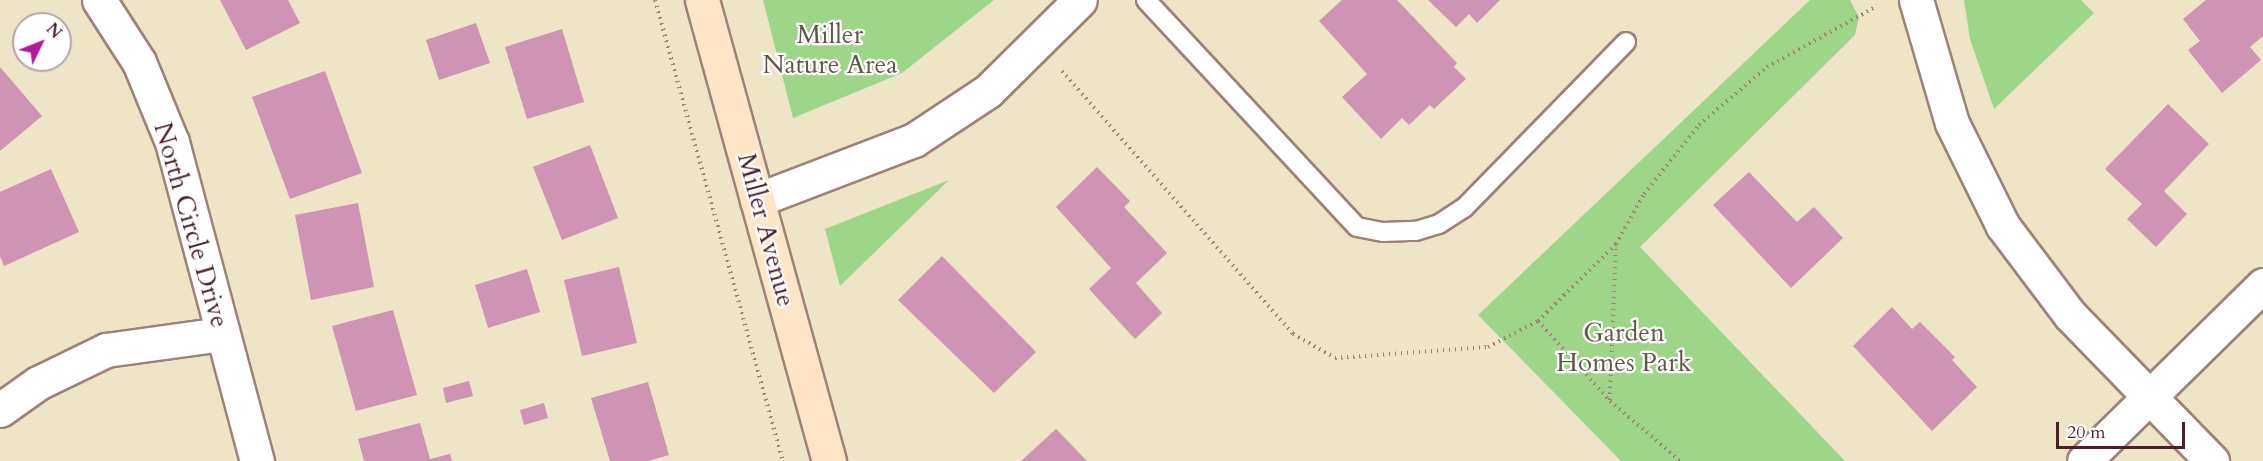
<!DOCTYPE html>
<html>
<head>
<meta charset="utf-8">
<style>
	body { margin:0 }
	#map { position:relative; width:2263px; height:461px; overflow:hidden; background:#eee4c6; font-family:Cardo,serif }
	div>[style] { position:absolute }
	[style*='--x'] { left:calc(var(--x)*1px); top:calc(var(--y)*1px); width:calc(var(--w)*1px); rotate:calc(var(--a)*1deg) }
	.green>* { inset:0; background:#9ed689 }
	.building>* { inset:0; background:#cf93b3 }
	.path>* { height:4px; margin-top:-2px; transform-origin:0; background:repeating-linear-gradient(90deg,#9c8278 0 1.5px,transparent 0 6px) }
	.roads { filter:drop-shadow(2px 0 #9c8278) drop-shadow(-2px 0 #9c8278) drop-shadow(0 2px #9c8278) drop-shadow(0 -2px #9c8278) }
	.service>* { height:18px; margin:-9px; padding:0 9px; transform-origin:9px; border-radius:9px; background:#fff }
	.minor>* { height:33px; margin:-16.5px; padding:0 16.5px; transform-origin:16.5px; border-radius:16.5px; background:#fff }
	.secondary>* { height:33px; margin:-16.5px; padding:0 16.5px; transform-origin:16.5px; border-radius:16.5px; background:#fde5c5 }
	span { translate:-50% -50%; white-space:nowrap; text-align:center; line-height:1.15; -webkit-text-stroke:4.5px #fff; paint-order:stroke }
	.park-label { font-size:26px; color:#635647 }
	.street-label { font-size:26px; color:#4a1f2b }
	.north { position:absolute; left:12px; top:12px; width:60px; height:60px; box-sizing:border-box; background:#fff; border:2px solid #b7a5aa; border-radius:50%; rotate:47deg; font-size:16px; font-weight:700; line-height:24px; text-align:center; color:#4a1f2b }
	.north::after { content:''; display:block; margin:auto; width:21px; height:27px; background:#b5179e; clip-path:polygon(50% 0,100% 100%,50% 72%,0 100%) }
	.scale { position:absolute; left:2056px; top:422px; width:129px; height:27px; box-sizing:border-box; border:3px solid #4a1f2b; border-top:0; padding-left:8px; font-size:18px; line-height:21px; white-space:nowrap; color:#4a1f2b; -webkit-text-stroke:4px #fff; paint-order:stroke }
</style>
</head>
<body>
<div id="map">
	<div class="green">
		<i style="clip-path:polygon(763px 0,994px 0,902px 73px,793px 118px)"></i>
		<i style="clip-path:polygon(1810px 0,1850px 0,1859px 17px,1855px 35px,1640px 247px,1845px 461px,1621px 461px,1478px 315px)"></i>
		<i style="clip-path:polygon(1964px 0,2081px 0,2094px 13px,1994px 109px,1970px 39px)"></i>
		<i style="clip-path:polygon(949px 180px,840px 286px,825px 229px)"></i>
	</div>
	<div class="building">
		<i style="clip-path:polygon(220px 0,288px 0,300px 23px,246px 50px)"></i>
		<i style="clip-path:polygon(1342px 0,1397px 0,1457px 63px,1454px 67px,1466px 79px,1434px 109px,1430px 105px,1409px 125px,1402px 118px,1381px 139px,1342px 97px,1367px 74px,1319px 21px)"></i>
		<i style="clip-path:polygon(1428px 0,1500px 0,1477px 23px,1469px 14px,1456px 27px)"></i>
		<i style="clip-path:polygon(2206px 0,2263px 0,2263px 36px,2250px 47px,2261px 60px,2222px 93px,2188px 50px,2200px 41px,2183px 19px)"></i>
		<i style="clip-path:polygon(476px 23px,490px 63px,439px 80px,426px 40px)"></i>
		<i style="clip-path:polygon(562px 29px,584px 102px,527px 119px,505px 47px)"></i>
		<i style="clip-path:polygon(0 67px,42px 116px,0 151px)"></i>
		<i style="clip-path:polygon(325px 71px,362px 173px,290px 199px,252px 97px)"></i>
		<i style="clip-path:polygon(2168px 104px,2209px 144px,2164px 191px,2187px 214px,2156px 247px,2127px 219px,2142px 204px,2105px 169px)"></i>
		<i style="clip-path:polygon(590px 145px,618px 218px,562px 240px,533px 167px)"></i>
		<i style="clip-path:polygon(1097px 167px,1130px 201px,1124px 207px,1167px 253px,1136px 283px,1162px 313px,1135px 339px,1089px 289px,1111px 268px,1056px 207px)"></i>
		<i style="clip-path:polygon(51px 169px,79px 232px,4px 266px,0 256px,0 192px)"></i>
		<i style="clip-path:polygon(1749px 172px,1797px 222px,1814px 207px,1843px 238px,1791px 288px,1713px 205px)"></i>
		<i style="clip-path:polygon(358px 203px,374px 287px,311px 300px,295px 215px)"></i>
		<i style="clip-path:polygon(942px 256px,1036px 352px,994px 393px,898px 300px)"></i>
		<i style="clip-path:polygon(619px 267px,637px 343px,582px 356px,564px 280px)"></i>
		<i style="clip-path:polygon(527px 269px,540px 312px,488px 328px,475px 285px)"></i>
		<i style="clip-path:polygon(1892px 307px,1912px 329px,1920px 322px,1955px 357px,1952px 360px,1977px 387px,1932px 431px,1853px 346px)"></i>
		<i style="clip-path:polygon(393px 310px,417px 395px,356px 411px,332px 326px)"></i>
		<i style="clip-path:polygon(469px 381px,473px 396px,446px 403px,443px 388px)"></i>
		<i style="clip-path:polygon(648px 382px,669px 455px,648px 461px,610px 461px,591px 398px)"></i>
		<i style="clip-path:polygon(544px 403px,548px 418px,524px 425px,520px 410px)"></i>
		<i style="clip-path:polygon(420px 423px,430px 459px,450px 454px,452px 461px,364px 461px,358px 439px)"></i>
		<i style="clip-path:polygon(1056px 429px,1087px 461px,1021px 461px)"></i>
	</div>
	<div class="path">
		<i style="--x:655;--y:0;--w:478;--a:74.5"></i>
		<i style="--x:1062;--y:71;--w:350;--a:48.7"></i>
		<i style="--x:1293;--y:334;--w:48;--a:29.7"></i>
		<i style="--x:1335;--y:358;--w:153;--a:-4.1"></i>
		<i style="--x:1488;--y:347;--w:56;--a:-27.5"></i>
		<i style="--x:1538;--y:321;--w:110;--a:-44.6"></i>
		<i style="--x:1616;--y:244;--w:57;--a:-60.8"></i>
		<i style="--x:1644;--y:194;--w:88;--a:-51.4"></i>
		<i style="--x:1699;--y:125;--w:89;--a:-40.5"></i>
		<i style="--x:1767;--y:67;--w:126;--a:-29"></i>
		<i style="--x:1538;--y:321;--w:108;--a:48"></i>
		<i style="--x:1610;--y:401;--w:92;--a:40.6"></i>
		<i style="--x:1610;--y:400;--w:156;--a:-87.8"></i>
	</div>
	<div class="roads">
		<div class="service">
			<i style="--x:1146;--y:0;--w:310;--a:47.1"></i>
			<i style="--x:1357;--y:227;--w:26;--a:11"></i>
			<i style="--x:1383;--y:232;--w:33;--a:-2"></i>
			<i style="--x:1416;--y:231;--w:24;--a:-17"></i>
			<i style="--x:1439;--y:224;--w:30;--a:-33"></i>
			<i style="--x:1464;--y:208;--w:232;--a:-45.7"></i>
		</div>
		<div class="minor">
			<i style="--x:99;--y:0;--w:74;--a:57.2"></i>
			<i style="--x:139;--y:62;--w:87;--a:67.6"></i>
			<i style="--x:172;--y:142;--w:330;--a:75.1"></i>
			<i style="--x:1916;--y:0;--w:128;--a:73.7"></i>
			<i style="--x:1952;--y:123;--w:115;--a:63.7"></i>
			<i style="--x:2003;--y:226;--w:111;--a:53"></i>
			<i style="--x:2070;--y:315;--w:204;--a:45.8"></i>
			<i style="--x:757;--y:200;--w:168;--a:-20.9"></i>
			<i style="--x:914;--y:140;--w:89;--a:-33.5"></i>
			<i style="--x:988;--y:91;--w:129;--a:-44.7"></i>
			<i style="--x:0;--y:410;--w:47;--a:-35.4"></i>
			<i style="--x:38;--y:383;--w:76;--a:-25.9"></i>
			<i style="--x:106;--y:350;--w:116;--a:-7.9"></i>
			<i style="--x:2084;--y:461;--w:251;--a:-44.5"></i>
		</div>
		<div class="secondary">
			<i style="--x:702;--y:0;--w:478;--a:74.6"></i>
		</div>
	</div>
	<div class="park-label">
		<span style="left:830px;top:50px">Miller<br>Nature Area</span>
		<span style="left:1624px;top:348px">Garden<br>Homes Park</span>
	</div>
	<div class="street-label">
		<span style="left:191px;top:225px;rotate:74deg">North Circle Drive</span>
		<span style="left:766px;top:230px;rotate:75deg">Miller Avenue</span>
	</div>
	<div class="north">N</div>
	<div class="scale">20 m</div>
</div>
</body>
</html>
